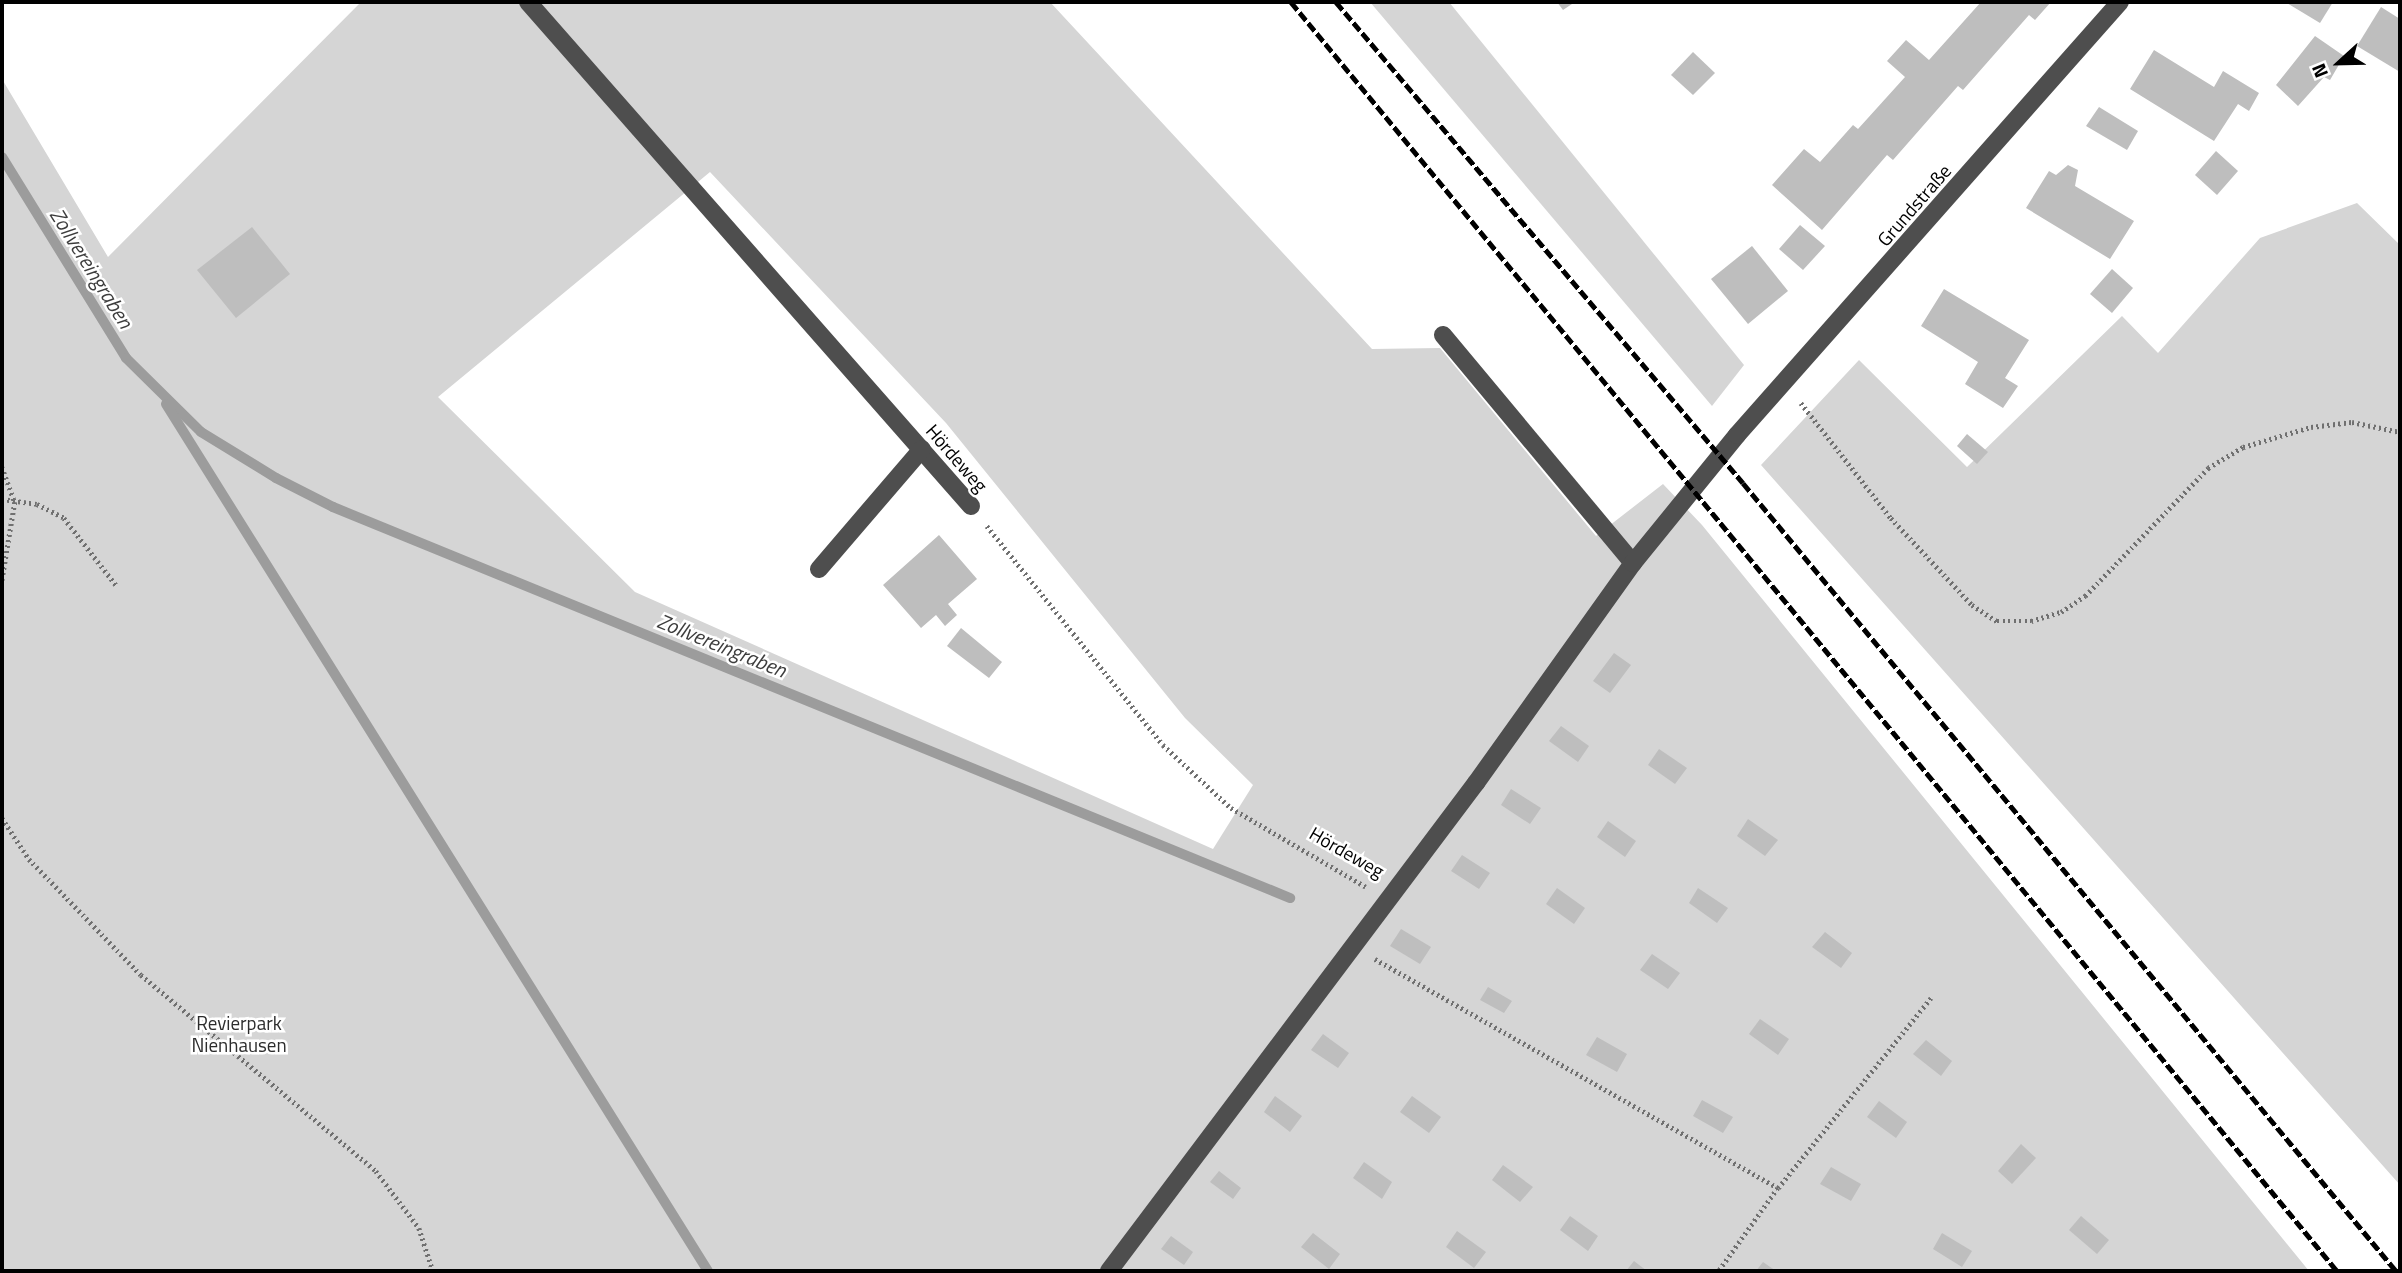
<!DOCTYPE html>
<html>
<head>
<meta charset="utf-8">
<style>
	body { margin:0 }
	#map { position:relative; width:2402px; height:1273px; overflow:hidden; background:#fff; font-family:"Titillium Web",sans-serif }
	div>[style] { position:absolute }
	[style*='--x'] { left:calc(var(--x)*1px); top:calc(var(--y)*1px); width:calc(var(--w)*1px); rotate:calc(var(--a)*1deg) }
	.green>* { inset:0; background:#d5d5d5 }
	.stream>* { height:10px; margin:-5px; padding:0 5px; transform-origin:5px; border-radius:5px; background:#9c9c9c }
	.building>* { inset:0; background:#bebebe }
	.path>* { height:4.5px; margin-top:-2.25px; transform-origin:0; background:repeating-linear-gradient(90deg,#707070 0 2px,transparent 0 5.5px) }
	.minor>* { height:18px; margin:-9px; padding:0 9px; transform-origin:9px; border-radius:9px; background:#4e4e4e }
	.rail>* { height:5px; margin-top:-2.5px; transform-origin:0; background:repeating-linear-gradient(90deg,#000 0 10px,transparent 0 13.5px) }
	span { translate:-50% -50%; white-space:nowrap; text-align:center; line-height:1.15; -webkit-text-stroke:5px #fff; paint-order:stroke }
	.street-label { font-size:19px; color:#000 }
	.park-label { font-size:19px; color:#2c2c2c }
	.water-label { font-size:21px; color:#3d3d3d; font-style:italic }
	.frame { position:absolute; inset:0; border:4px solid #000; pointer-events:none }
	.north { position:absolute; left:2304px; top:28px; width:70px; height:70px; -webkit-text-stroke:5px #fff; paint-order:stroke; rotate:248deg; font-size:19px; font-weight:700; line-height:28px; text-align:center; color:#000 }
	.north::after { content:''; display:block; margin:auto; width:24px; height:32px; background:#000; clip-path:polygon(50% 0,100% 100%,50% 72%,0 100%) }
</style>
</head>
<body>
<div id="map">
	<div class="green">
		<i style="clip-path:polygon(evenodd,361px 2px,1050px 2px,1372px 349px,1440px 348px,1596px 536px,1663px 484px,1702px 525px,2309px 1271px,2px 1271px,2px 79px,108px 257px,361px 2px,710px 172px,946px 423px,1185px 718px,1253px 785px,1213px 849px,635px 592px,438px 397px,710px 172px)"></i>
		<i style="clip-path:polygon(1370px 2px,1449px 2px,1744px 365px,1712px 406px)"></i>
		<i style="clip-path:polygon(2357px 203px,2400px 245px,2400px 1185px,1761px 465px,1859px 360px,1967px 467px,2122px 316px,2158px 353px,2260px 238px)"></i>
	</div>
	<div class="stream">
		<i style="--x:2;--y:157;--w:236;--a:58.3"></i>
		<i style="--x:126;--y:358;--w:105;--a:44.6"></i>
		<i style="--x:201;--y:432;--w:88;--a:31.5"></i>
		<i style="--x:276;--y:478;--w:64;--a:27"></i>
		<i style="--x:333;--y:507;--w:1034;--a:22.22"></i>
		<i style="--x:166;--y:404;--w:1022;--a:57.99"></i>
	</div>
	<div class="building">
		<i style="clip-path:polygon(1557px 2px,1575px 2px,1563px 10px)"></i>
		<i style="clip-path:polygon(1981px 2px,2051px 2px,2035px 20px,2029px 15px,1963px 90px,1958px 86px,1893px 160px,1887px 155px,1822px 230px,1772px 185px,1804px 149px,1820px 162px,1853px 125px,1858px 129px,1905px 77px,1887px 61px,1906px 40px,1929px 60px)"></i>
		<i style="clip-path:polygon(2285px 2px,2333px 2px,2320px 23px)"></i>
		<i style="clip-path:polygon(2381px 7px,2400px 19px,2400px 72px,2357px 46px)"></i>
		<i style="clip-path:polygon(2315px 36px,2344px 56px,2330px 80px,2324px 77px,2298px 106px,2276px 85px)"></i>
		<i style="clip-path:polygon(2154px 50px,2214px 87px,2223px 71px,2259px 93px,2249px 111px,2238px 104px,2214px 141px,2130px 89px)"></i>
		<i style="clip-path:polygon(1693px 52px,1715px 73px,1693px 95px,1671px 75px)"></i>
		<i style="clip-path:polygon(2099px 107px,2138px 131px,2127px 150px,2086px 126px)"></i>
		<i style="clip-path:polygon(2216px 151px,2238px 171px,2217px 195px,2195px 175px)"></i>
		<i style="clip-path:polygon(2068px 165px,2078px 170px,2075px 186px,2134px 221px,2110px 259px,2026px 208px,2049px 171px,2056px 175px)"></i>
		<i style="clip-path:polygon(1800px 225px,1825px 246px,1803px 270px,1779px 249px)"></i>
		<i style="clip-path:polygon(252px 227px,290px 274px,236px 318px,197px 270px)"></i>
		<i style="clip-path:polygon(1752px 246px,1788px 291px,1748px 324px,1711px 279px)"></i>
		<i style="clip-path:polygon(2112px 269px,2133px 288px,2112px 313px,2090px 294px)"></i>
		<i style="clip-path:polygon(1944px 289px,2029px 340px,2005px 378px,2018px 386px,2003px 408px,1965px 384px,1978px 362px,1921px 326px)"></i>
		<i style="clip-path:polygon(1967px 434px,1988px 452px,1977px 464px,1957px 446px)"></i>
		<i style="clip-path:polygon(939px 535px,977px 579px,948px 604px,957px 615px,945px 626px,936px 615px,921px 628px,883px 585px)"></i>
		<i style="clip-path:polygon(961px 628px,1002px 662px,989px 678px,947px 646px)"></i>
		<i style="clip-path:polygon(1614px 653px,1631px 665px,1610px 693px,1593px 681px)"></i>
		<i style="clip-path:polygon(1561px 726px,1589px 746px,1578px 762px,1549px 741px)"></i>
		<i style="clip-path:polygon(1659px 749px,1687px 768px,1675px 784px,1648px 765px)"></i>
		<i style="clip-path:polygon(1511px 789px,1541px 808px,1530px 824px,1501px 805px)"></i>
		<i style="clip-path:polygon(1748px 819px,1778px 840px,1765px 856px,1737px 836px)"></i>
		<i style="clip-path:polygon(1608px 821px,1636px 841px,1625px 857px,1597px 837px)"></i>
		<i style="clip-path:polygon(1462px 855px,1490px 873px,1479px 889px,1451px 871px)"></i>
		<i style="clip-path:polygon(1557px 888px,1585px 908px,1574px 924px,1546px 904px)"></i>
		<i style="clip-path:polygon(1698px 888px,1728px 908px,1717px 923px,1689px 903px)"></i>
		<i style="clip-path:polygon(1401px 929px,1431px 947px,1420px 964px,1390px 946px)"></i>
		<i style="clip-path:polygon(1825px 932px,1852px 953px,1841px 968px,1812px 947px)"></i>
		<i style="clip-path:polygon(1652px 954px,1680px 973px,1668px 989px,1640px 970px)"></i>
		<i style="clip-path:polygon(1488px 987px,1512px 1001px,1504px 1013px,1480px 1000px)"></i>
		<i style="clip-path:polygon(1760px 1019px,1789px 1039px,1778px 1055px,1749px 1034px)"></i>
		<i style="clip-path:polygon(1323px 1034px,1349px 1053px,1338px 1068px,1311px 1050px)"></i>
		<i style="clip-path:polygon(1597px 1037px,1627px 1054px,1617px 1072px,1586px 1055px)"></i>
		<i style="clip-path:polygon(1926px 1040px,1952px 1061px,1941px 1076px,1913px 1054px)"></i>
		<i style="clip-path:polygon(1275px 1096px,1302px 1116px,1290px 1132px,1264px 1112px)"></i>
		<i style="clip-path:polygon(1412px 1096px,1441px 1117px,1429px 1133px,1400px 1112px)"></i>
		<i style="clip-path:polygon(1702px 1100px,1733px 1117px,1723px 1133px,1693px 1116px)"></i>
		<i style="clip-path:polygon(1879px 1101px,1907px 1122px,1896px 1138px,1867px 1117px)"></i>
		<i style="clip-path:polygon(2021px 1144px,2036px 1158px,2012px 1184px,1998px 1171px)"></i>
		<i style="clip-path:polygon(1364px 1162px,1392px 1182px,1382px 1199px,1353px 1178px)"></i>
		<i style="clip-path:polygon(1503px 1165px,1533px 1187px,1520px 1202px,1492px 1180px)"></i>
		<i style="clip-path:polygon(1831px 1167px,1861px 1184px,1851px 1201px,1820px 1184px)"></i>
		<i style="clip-path:polygon(1219px 1171px,1241px 1188px,1233px 1199px,1210px 1182px)"></i>
		<i style="clip-path:polygon(1570px 1216px,1598px 1236px,1588px 1251px,1560px 1230px)"></i>
		<i style="clip-path:polygon(2081px 1216px,2109px 1240px,2097px 1254px,2069px 1230px)"></i>
		<i style="clip-path:polygon(1457px 1231px,1486px 1252px,1474px 1268px,1446px 1247px)"></i>
		<i style="clip-path:polygon(1313px 1233px,1340px 1254px,1329px 1269px,1301px 1247px)"></i>
		<i style="clip-path:polygon(1942px 1233px,1972px 1251px,1962px 1267px,1933px 1249px)"></i>
		<i style="clip-path:polygon(1171px 1236px,1193px 1252px,1184px 1265px,1161px 1249px)"></i>
		<i style="clip-path:polygon(1634px 1261px,1647px 1271px,1626px 1271px)"></i>
		<i style="clip-path:polygon(1763px 1262px,1776px 1271px,1756px 1271px)"></i>
	</div>
	<div class="path">
		<i style="--x:1801;--y:403;--w:146;--a:52"></i>
		<i style="--x:1891;--y:518;--w:119;--a:47"></i>
		<i style="--x:1972;--y:605;--w:30;--a:33"></i>
		<i style="--x:1997;--y:621;--w:34;--a:0"></i>
		<i style="--x:2031;--y:621;--w:31;--a:-17"></i>
		<i style="--x:2061;--y:612;--w:29;--a:-34"></i>
		<i style="--x:2085;--y:596;--w:178;--a:-46.1"></i>
		<i style="--x:2208;--y:468;--w:41;--a:-31"></i>
		<i style="--x:2243;--y:447;--w:71;--a:-16.4"></i>
		<i style="--x:2311;--y:427;--w:41;--a:-7"></i>
		<i style="--x:2352;--y:422;--w:49;--a:11.8"></i>
		<i style="--x:2;--y:467;--w:37;--a:70"></i>
		<i style="--x:15;--y:502;--w:80;--a:99.3"></i>
		<i style="--x:2;--y:499;--w:35;--a:8"></i>
		<i style="--x:37;--y:504;--w:30;--a:27"></i>
		<i style="--x:64;--y:518;--w:85;--a:52.2"></i>
		<i style="--x:987;--y:526;--w:281;--a:51.2"></i>
		<i style="--x:1163;--y:745;--w:93;--a:42.8"></i>
		<i style="--x:1231;--y:808;--w:156;--a:30.3"></i>
		<i style="--x:2;--y:818;--w:49;--a:56.6"></i>
		<i style="--x:29;--y:859;--w:161;--a:46"></i>
		<i style="--x:141;--y:975;--w:306;--a:39.8"></i>
		<i style="--x:376;--y:1171;--w:71;--a:53"></i>
		<i style="--x:419;--y:1228;--w:45;--a:72"></i>
		<i style="--x:1375;--y:959;--w:464;--a:29.6"></i>
		<i style="--x:1778;--y:1188;--w:102;--a:125.4"></i>
		<i style="--x:1778;--y:1188;--w:244;--a:-51.2"></i>
	</div>
	<div class="minor">
		<i style="--x:528;--y:2;--w:671;--a:48.69"></i>
		<i style="--x:1443;--y:335;--w:297;--a:50.2"></i>
		<i style="--x:819;--y:569;--w:158;--a:-49.4"></i>
		<i style="--x:1109;--y:1271;--w:611;--a:-53.06"></i>
		<i style="--x:1476;--y:783;--w:270;--a:-54.5"></i>
		<i style="--x:1633;--y:563;--w:165;--a:-50.9"></i>
		<i style="--x:1737;--y:435;--w:578;--a:-48.51"></i>
	</div>
	<div class="rail">
		<i style="--x:1291;--y:2;--w:1645;--a:50.5"></i>
		<i style="--x:1336;--y:2;--w:630;--a:49.76"></i>
		<i style="--x:1743;--y:483;--w:1023;--a:50.35"></i>
	</div>
	<div class="street-label">
		<span style="left:1914px;top:205px;rotate:-49deg">Grundstraße</span>
		<span style="left:957px;top:458px;rotate:49deg">Hördeweg</span>
		<span style="left:1347px;top:852px;rotate:30deg">Hördeweg</span>
	</div>
	<div class="park-label">
		<span style="left:239px;top:1034px">Revierpark<br>Nienhausen</span>
	</div>
	<div class="water-label">
		<span style="left:92px;top:268px;rotate:58deg">Zollvereingraben</span>
		<span style="left:722px;top:645px;rotate:22deg">Zollvereingraben</span>
	</div>
	<div class="frame"></div>
	<div class="north">N</div>
</div>
</body>
</html>
